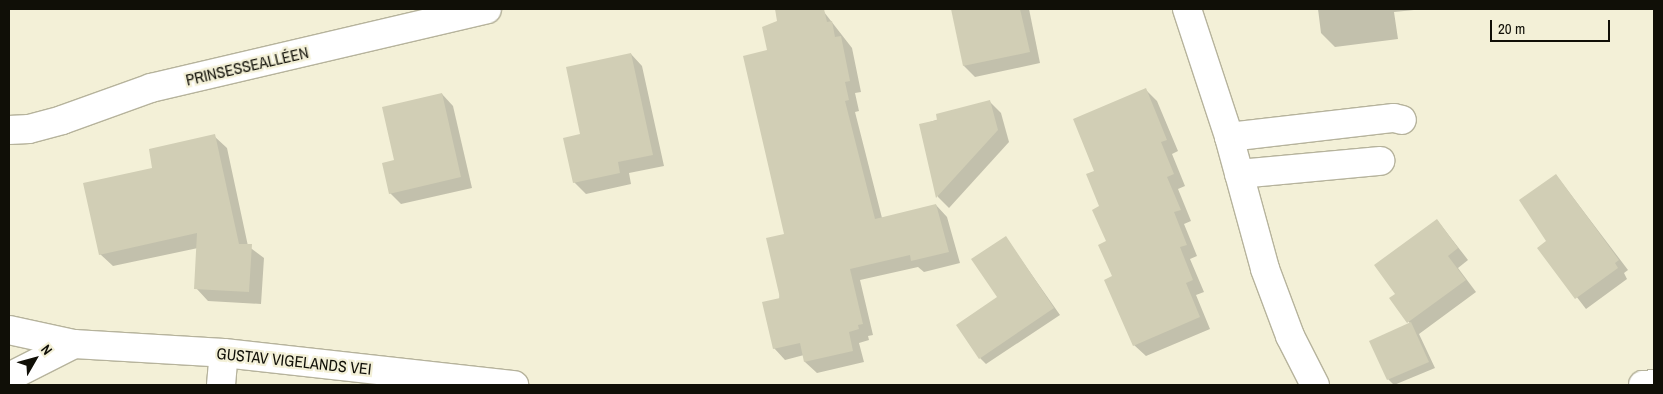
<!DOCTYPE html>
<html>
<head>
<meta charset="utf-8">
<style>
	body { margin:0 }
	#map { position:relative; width:1663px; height:394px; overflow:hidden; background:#f3f0d7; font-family:"Archivo Narrow",sans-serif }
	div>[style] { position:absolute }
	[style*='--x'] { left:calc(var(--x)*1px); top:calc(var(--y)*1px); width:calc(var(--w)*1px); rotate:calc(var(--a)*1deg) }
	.shadow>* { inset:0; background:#0003 }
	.building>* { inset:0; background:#d1ceb5 }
	.roads { filter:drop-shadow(1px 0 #b6b39c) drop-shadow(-1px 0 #b6b39c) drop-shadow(0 1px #b6b39c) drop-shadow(0 -1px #b6b39c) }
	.minor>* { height:28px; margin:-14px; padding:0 14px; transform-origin:14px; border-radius:14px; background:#fff }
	span { translate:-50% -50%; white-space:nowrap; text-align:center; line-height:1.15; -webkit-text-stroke:4.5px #f3f0d7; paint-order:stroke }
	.street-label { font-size:16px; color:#100f07 }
	.frame { position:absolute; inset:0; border:10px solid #100f07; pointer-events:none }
	.north { position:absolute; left:10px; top:334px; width:50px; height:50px; -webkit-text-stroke:4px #f3f0d7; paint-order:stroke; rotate:52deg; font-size:14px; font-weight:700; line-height:20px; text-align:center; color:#100f07 }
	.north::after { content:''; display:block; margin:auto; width:18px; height:22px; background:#100f07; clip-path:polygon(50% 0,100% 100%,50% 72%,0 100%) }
	.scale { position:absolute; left:1490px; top:20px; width:120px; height:22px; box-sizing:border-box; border:2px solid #100f07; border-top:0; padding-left:6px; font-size:15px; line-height:18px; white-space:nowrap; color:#100f07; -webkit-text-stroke:4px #f3f0d7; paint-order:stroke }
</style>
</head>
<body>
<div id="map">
	<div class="shadow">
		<i style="clip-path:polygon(808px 9px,814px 14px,824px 12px,852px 48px,861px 92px,855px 93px,859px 111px,855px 112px,882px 218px,936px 205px,947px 217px,960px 263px,924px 272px,918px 267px,860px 280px,873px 335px,868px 336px,869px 340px,859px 343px,864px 362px,817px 373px,805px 362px,804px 355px,785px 360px,774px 348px,786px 235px,768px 51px,779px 22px,777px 16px)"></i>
		<i style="clip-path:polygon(952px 9px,1029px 9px,1040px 63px,975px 77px,964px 66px)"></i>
		<i style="clip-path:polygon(1318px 9px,1424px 9px,1394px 12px,1398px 39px,1335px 47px,1321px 33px)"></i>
		<i style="clip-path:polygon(631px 54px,642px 66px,664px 166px,629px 173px,631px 184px,586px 194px,574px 182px,582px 135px)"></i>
		<i style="clip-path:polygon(1146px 90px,1157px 101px,1178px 151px,1172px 154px,1185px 186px,1178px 189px,1191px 221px,1184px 224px,1197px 256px,1190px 259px,1204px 292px,1196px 295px,1210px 329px,1146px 356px,1134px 345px,1113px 277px,1095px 171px)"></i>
		<i style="clip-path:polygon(442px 94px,453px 106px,472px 188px,401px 204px,390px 193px,395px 161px)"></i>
		<i style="clip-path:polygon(990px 102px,1001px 113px,1009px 142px,949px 208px,938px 197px,921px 125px)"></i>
		<i style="clip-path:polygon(214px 136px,227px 148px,248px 246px,264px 258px,261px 304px,208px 301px,196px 288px,198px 248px,113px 266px,100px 254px,154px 169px)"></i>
		<i style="clip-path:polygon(1556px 175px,1628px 270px,1624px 273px,1627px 279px,1586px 309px,1539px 248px,1548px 241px)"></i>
		<i style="clip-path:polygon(1437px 220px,1468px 260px,1458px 268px,1476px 292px,1419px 334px,1435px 368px,1394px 385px,1388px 379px,1410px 324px,1396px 294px)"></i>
		<i style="clip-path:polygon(1006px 238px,1060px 315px,986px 364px,980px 358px,999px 298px)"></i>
	</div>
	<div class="building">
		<i style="clip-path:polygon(775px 9px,824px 9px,827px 22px,832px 21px,835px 37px,841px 36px,850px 81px,845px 82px,849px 100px,845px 101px,875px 219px,936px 204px,949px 252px,911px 261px,910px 255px,850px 269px,863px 324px,858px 325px,859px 329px,849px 332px,853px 351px,804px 362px,800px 343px,773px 349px,762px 302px,780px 298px,766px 238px,784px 234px,743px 56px,767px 50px,762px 27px,777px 21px)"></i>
		<i style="clip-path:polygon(951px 9px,1020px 9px,1030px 52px,963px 66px)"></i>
		<i style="clip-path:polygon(631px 53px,653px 155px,618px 162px,620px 173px,573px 183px,563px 138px,580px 134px,566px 67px)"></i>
		<i style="clip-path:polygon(1146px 88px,1167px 140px,1161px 142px,1174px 174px,1167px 177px,1181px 210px,1174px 212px,1187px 245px,1180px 247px,1193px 280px,1186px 283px,1200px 317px,1133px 346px,1104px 280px,1112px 276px,1098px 245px,1106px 241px,1092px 210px,1099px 206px,1086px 174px,1094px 171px,1073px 119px)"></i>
		<i style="clip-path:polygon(442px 93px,461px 177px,389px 194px,382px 163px,394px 160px,382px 107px)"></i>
		<i style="clip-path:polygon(990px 100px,998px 130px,936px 198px,919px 124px,937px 120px,936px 114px)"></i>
		<i style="clip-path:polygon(215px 134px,239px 244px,252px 244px,249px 292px,194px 289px,197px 233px,99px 255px,83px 183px,152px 168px,149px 149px)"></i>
		<i style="clip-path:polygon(1556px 174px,1619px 260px,1615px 263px,1618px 268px,1575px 299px,1537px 248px,1546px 241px,1519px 200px)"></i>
		<i style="clip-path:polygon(1437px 219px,1458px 248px,1448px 256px,1466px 280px,1407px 323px,1389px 298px,1395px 294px,1374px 265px)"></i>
		<i style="clip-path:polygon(1006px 236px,1054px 308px,979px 359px,956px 325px,997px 297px,971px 259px)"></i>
		<i style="clip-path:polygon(1411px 322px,1429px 362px,1387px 380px,1369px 341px)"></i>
	</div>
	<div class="roads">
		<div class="minor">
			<i style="--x:1187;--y:9;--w:135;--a:71.8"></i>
			<i style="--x:1229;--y:137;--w:137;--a:74.7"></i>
			<i style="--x:1265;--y:269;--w:72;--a:69.5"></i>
			<i style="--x:1290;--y:336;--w:55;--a:63"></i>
			<i style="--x:9;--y:130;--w:20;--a:-3"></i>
			<i style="--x:29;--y:129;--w:34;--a:-15"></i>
			<i style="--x:62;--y:120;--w:95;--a:-19.8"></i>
			<i style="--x:151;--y:88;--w:345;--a:-13.2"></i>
			<i style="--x:1229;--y:137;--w:166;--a:-6.6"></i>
			<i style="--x:1394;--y:118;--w:8;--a:14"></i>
			<i style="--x:1239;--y:174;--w:142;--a:-5.3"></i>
			<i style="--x:9;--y:330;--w:66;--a:12.2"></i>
			<i style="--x:74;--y:344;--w:150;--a:3.4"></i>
			<i style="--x:224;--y:353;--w:292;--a:6.3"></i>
			<i style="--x:9;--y:377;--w:73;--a:-26.9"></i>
			<i style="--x:221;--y:385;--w:32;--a:-85"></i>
			<i style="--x:1643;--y:385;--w:11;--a:-5"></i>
		</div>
	</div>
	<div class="street-label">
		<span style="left:247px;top:66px;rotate:-13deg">PRINSESSEALLÉEN</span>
		<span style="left:294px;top:361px;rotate:6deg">GUSTAV VIGELANDS VEI</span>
	</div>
	<div class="frame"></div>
	<div class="north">N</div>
	<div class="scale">20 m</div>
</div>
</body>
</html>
